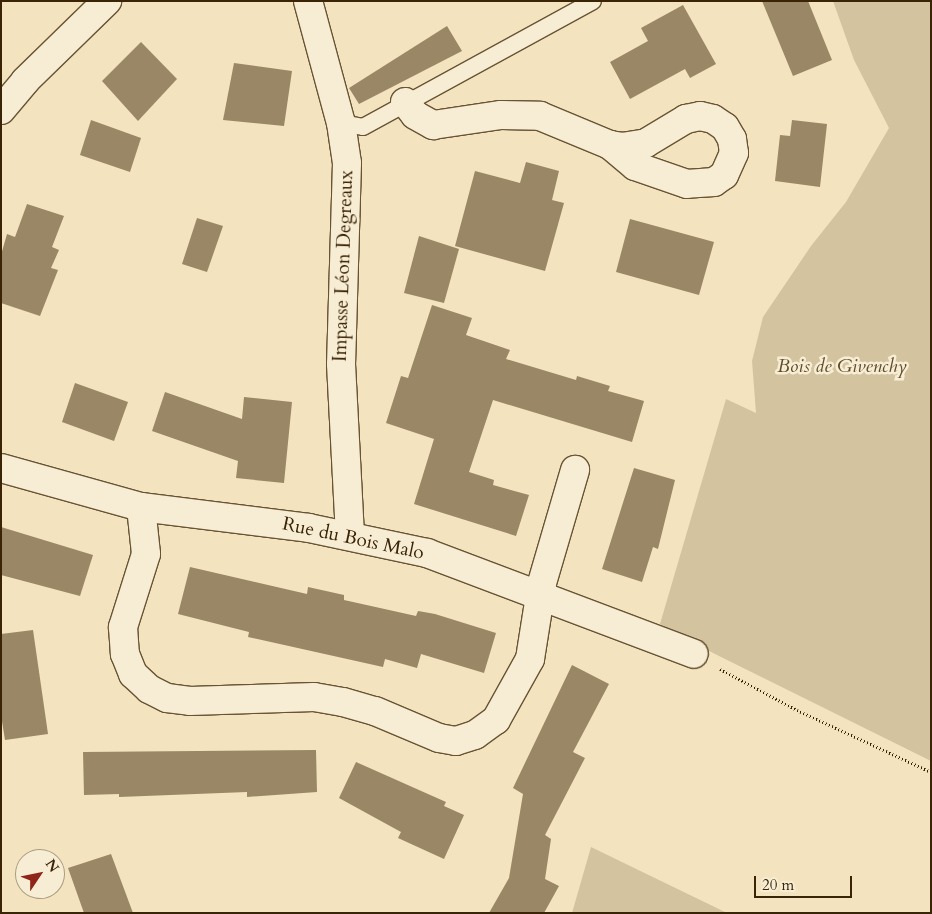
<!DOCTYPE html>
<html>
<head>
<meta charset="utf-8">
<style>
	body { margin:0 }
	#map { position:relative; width:932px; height:914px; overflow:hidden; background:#f3e3be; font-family:Cardo,serif }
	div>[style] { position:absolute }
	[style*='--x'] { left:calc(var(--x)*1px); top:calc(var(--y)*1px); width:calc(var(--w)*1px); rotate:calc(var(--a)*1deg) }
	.green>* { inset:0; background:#d4c39f }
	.building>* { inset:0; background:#9a8765 }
	.path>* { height:3px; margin-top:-1.5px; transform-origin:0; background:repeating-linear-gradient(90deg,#3a2405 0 1px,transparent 0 3.5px) }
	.roads { filter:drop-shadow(1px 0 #685433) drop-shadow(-1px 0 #685433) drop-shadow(0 1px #685433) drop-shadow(0 -1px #685433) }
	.service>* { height:16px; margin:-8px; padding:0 8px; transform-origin:8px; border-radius:8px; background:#f7edd5 }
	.minor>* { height:28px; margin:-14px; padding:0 14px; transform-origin:14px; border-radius:14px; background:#f7edd5 }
	.secondary>* { height:28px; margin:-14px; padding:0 14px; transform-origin:14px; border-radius:14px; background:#f7edd5 }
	span { translate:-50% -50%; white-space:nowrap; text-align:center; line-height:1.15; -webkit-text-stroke:5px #f7edd5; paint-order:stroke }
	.street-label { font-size:19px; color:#3a2405 }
	.park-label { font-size:19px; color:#604c2c; font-style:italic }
	.frame { position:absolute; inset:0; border:2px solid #3a2405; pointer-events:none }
	.north { position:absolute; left:15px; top:849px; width:50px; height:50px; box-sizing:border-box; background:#f7edd5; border:1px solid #ab9d82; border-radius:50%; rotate:56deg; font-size:14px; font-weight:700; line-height:20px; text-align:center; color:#3a2405 }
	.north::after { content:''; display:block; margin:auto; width:18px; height:22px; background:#8f2418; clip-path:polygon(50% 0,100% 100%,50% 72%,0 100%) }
	.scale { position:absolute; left:754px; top:876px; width:98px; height:22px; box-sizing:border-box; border:2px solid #3a2405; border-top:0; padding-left:6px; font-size:15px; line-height:18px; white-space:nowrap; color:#3a2405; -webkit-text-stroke:4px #f7edd5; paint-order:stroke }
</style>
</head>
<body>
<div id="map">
	<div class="green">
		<i style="clip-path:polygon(833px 1px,931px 1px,931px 761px,713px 653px,660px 624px,726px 399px,756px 413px,752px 361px,763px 317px,811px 246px,846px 202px,889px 128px,854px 60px)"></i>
		<i style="clip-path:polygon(591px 847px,727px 913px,572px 913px)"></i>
	</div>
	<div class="building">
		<i style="clip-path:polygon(762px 1px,808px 1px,832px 60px,793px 76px)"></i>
		<i style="clip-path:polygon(683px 5px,716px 64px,690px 78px,685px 69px,630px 99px,610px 62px,648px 41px,641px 28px)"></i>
		<i style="clip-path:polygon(447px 26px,462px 51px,359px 104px,349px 88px)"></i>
		<i style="clip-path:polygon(141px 42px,177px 79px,138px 121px,102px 81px)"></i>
		<i style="clip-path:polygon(234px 63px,292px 71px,284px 126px,223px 120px)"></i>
		<i style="clip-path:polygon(91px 120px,141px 138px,130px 172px,80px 155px)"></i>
		<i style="clip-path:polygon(792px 120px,827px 124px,820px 187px,775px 181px,780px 135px,790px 136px)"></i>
		<i style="clip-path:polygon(526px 162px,559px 171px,552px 200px,564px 203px,545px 271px,455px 246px,475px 171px,520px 183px)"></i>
		<i style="clip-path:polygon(27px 204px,64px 216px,52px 247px,59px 250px,51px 268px,58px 270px,40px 316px,1px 303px,1px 255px,7px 234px,15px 237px)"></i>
		<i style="clip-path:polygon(197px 218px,223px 226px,207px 272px,182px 264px)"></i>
		<i style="clip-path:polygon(630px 219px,714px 242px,699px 295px,616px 272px)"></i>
		<i style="clip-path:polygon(419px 236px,459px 249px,444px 303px,404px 293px)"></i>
		<i style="clip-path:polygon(432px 305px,472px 318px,466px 335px,510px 350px,506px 359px,576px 380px,577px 376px,610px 386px,608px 391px,644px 401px,632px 442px,493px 400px,469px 472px,494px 480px,493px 485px,529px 495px,516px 536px,414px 504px,434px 439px,386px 423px,401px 376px,408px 378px)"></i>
		<i style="clip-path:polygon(75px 383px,128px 402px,114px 441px,62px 422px)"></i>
		<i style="clip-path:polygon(165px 392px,242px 419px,244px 397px,292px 402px,284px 483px,236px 478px,238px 461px,152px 431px)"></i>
		<i style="clip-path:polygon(634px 468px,675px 480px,658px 549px,653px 547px,642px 582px,602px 569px)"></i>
		<i style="clip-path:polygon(1px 527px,93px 555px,80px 596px,1px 575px)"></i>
		<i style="clip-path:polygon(190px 567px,307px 594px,308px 587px,344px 595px,344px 600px,416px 616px,418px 611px,435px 614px,496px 633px,484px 673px,421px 654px,417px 668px,385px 659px,383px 667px,248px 637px,249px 632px,178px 614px)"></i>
		<i style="clip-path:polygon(33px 630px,48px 734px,5px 740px,1px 715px,1px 634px)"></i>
		<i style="clip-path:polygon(572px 665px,609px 684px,573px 752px,585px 758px,545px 835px,551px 839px,545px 879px,559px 886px,544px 913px,489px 913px,509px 878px,523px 794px,513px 788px)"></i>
		<i style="clip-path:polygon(316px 750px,317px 792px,247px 797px,247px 792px,119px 797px,119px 794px,84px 795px,83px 752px)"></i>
		<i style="clip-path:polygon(356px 762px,446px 802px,444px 806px,464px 815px,444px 859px,398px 838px,401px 832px,339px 798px)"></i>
		<i style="clip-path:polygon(111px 854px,133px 913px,84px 913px,68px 868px)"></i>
	</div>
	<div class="path">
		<i style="--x:720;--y:669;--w:87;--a:28"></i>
		<i style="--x:797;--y:710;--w:148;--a:24.8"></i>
	</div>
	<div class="roads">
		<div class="service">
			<i style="--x:341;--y:123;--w:22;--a:10"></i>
			<i style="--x:363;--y:127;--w:262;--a:-28.7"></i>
		</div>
		<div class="minor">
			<i style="--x:308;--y:1;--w:126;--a:74.9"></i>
			<i style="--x:341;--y:123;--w:40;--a:81.5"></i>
			<i style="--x:347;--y:163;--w:201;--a:91.7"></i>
			<i style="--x:341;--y:364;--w:172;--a:87"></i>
			<i style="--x:405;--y:102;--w:16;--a:52"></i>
			<i style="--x:415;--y:115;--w:21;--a:29"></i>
			<i style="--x:433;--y:125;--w:69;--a:-8.4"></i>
			<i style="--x:501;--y:115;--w:39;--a:1"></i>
			<i style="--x:540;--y:116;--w:76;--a:22.5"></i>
			<i style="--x:610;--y:145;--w:12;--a:9"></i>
			<i style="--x:622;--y:147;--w:24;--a:-9"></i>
			<i style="--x:646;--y:143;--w:47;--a:-31"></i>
			<i style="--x:686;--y:119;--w:14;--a:-12"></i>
			<i style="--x:700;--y:116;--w:13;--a:13"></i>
			<i style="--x:713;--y:119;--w:14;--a:34"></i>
			<i style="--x:725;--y:127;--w:14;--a:60"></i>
			<i style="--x:732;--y:139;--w:14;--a:82"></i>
			<i style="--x:734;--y:153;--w:24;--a:114"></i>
			<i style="--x:724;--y:175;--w:12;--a:145"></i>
			<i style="--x:714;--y:182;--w:27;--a:176"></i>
			<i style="--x:687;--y:184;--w:55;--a:-160.9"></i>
			<i style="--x:635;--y:166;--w:33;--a:-140"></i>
			<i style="--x:1;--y:468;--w:145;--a:15.6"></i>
			<i style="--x:141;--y:507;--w:169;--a:7.1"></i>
			<i style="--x:309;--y:528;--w:121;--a:12"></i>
			<i style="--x:427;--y:553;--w:285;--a:20.7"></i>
			<i style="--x:141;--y:507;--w:47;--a:83.9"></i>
			<i style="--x:146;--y:554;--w:77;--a:107.5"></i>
			<i style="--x:123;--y:627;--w:27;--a:86"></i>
			<i style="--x:125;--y:654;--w:22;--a:68"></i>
			<i style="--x:133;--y:674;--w:22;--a:43"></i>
			<i style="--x:149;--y:689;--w:20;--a:27"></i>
			<i style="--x:167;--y:698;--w:23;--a:7"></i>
			<i style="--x:190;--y:701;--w:124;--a:-1.8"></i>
			<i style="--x:314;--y:697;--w:29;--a:10"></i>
			<i style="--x:343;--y:702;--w:33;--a:16"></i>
			<i style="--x:375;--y:711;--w:69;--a:22.9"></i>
			<i style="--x:439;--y:738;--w:17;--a:10"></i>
			<i style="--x:456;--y:741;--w:20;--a:-18"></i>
			<i style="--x:475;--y:735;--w:26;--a:-36"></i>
			<i style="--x:496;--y:720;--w:70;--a:-60.9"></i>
			<i style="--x:530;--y:659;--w:77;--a:-81"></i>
			<i style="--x:542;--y:583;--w:118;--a:-73.7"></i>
		</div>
		<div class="secondary">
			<i style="--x:1;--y:110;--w:38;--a:-50"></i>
			<i style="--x:25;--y:81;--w:115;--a:-44.3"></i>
		</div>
	</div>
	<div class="street-label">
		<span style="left:344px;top:266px;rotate:-88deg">Impasse Léon Degreaux</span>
		<span style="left:353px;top:539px;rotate:12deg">Rue du Bois Malo</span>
	</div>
	<div class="park-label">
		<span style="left:842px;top:367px">Bois de Givenchy</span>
	</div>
	<div class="frame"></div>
	<div class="north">N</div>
	<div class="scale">20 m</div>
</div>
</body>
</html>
